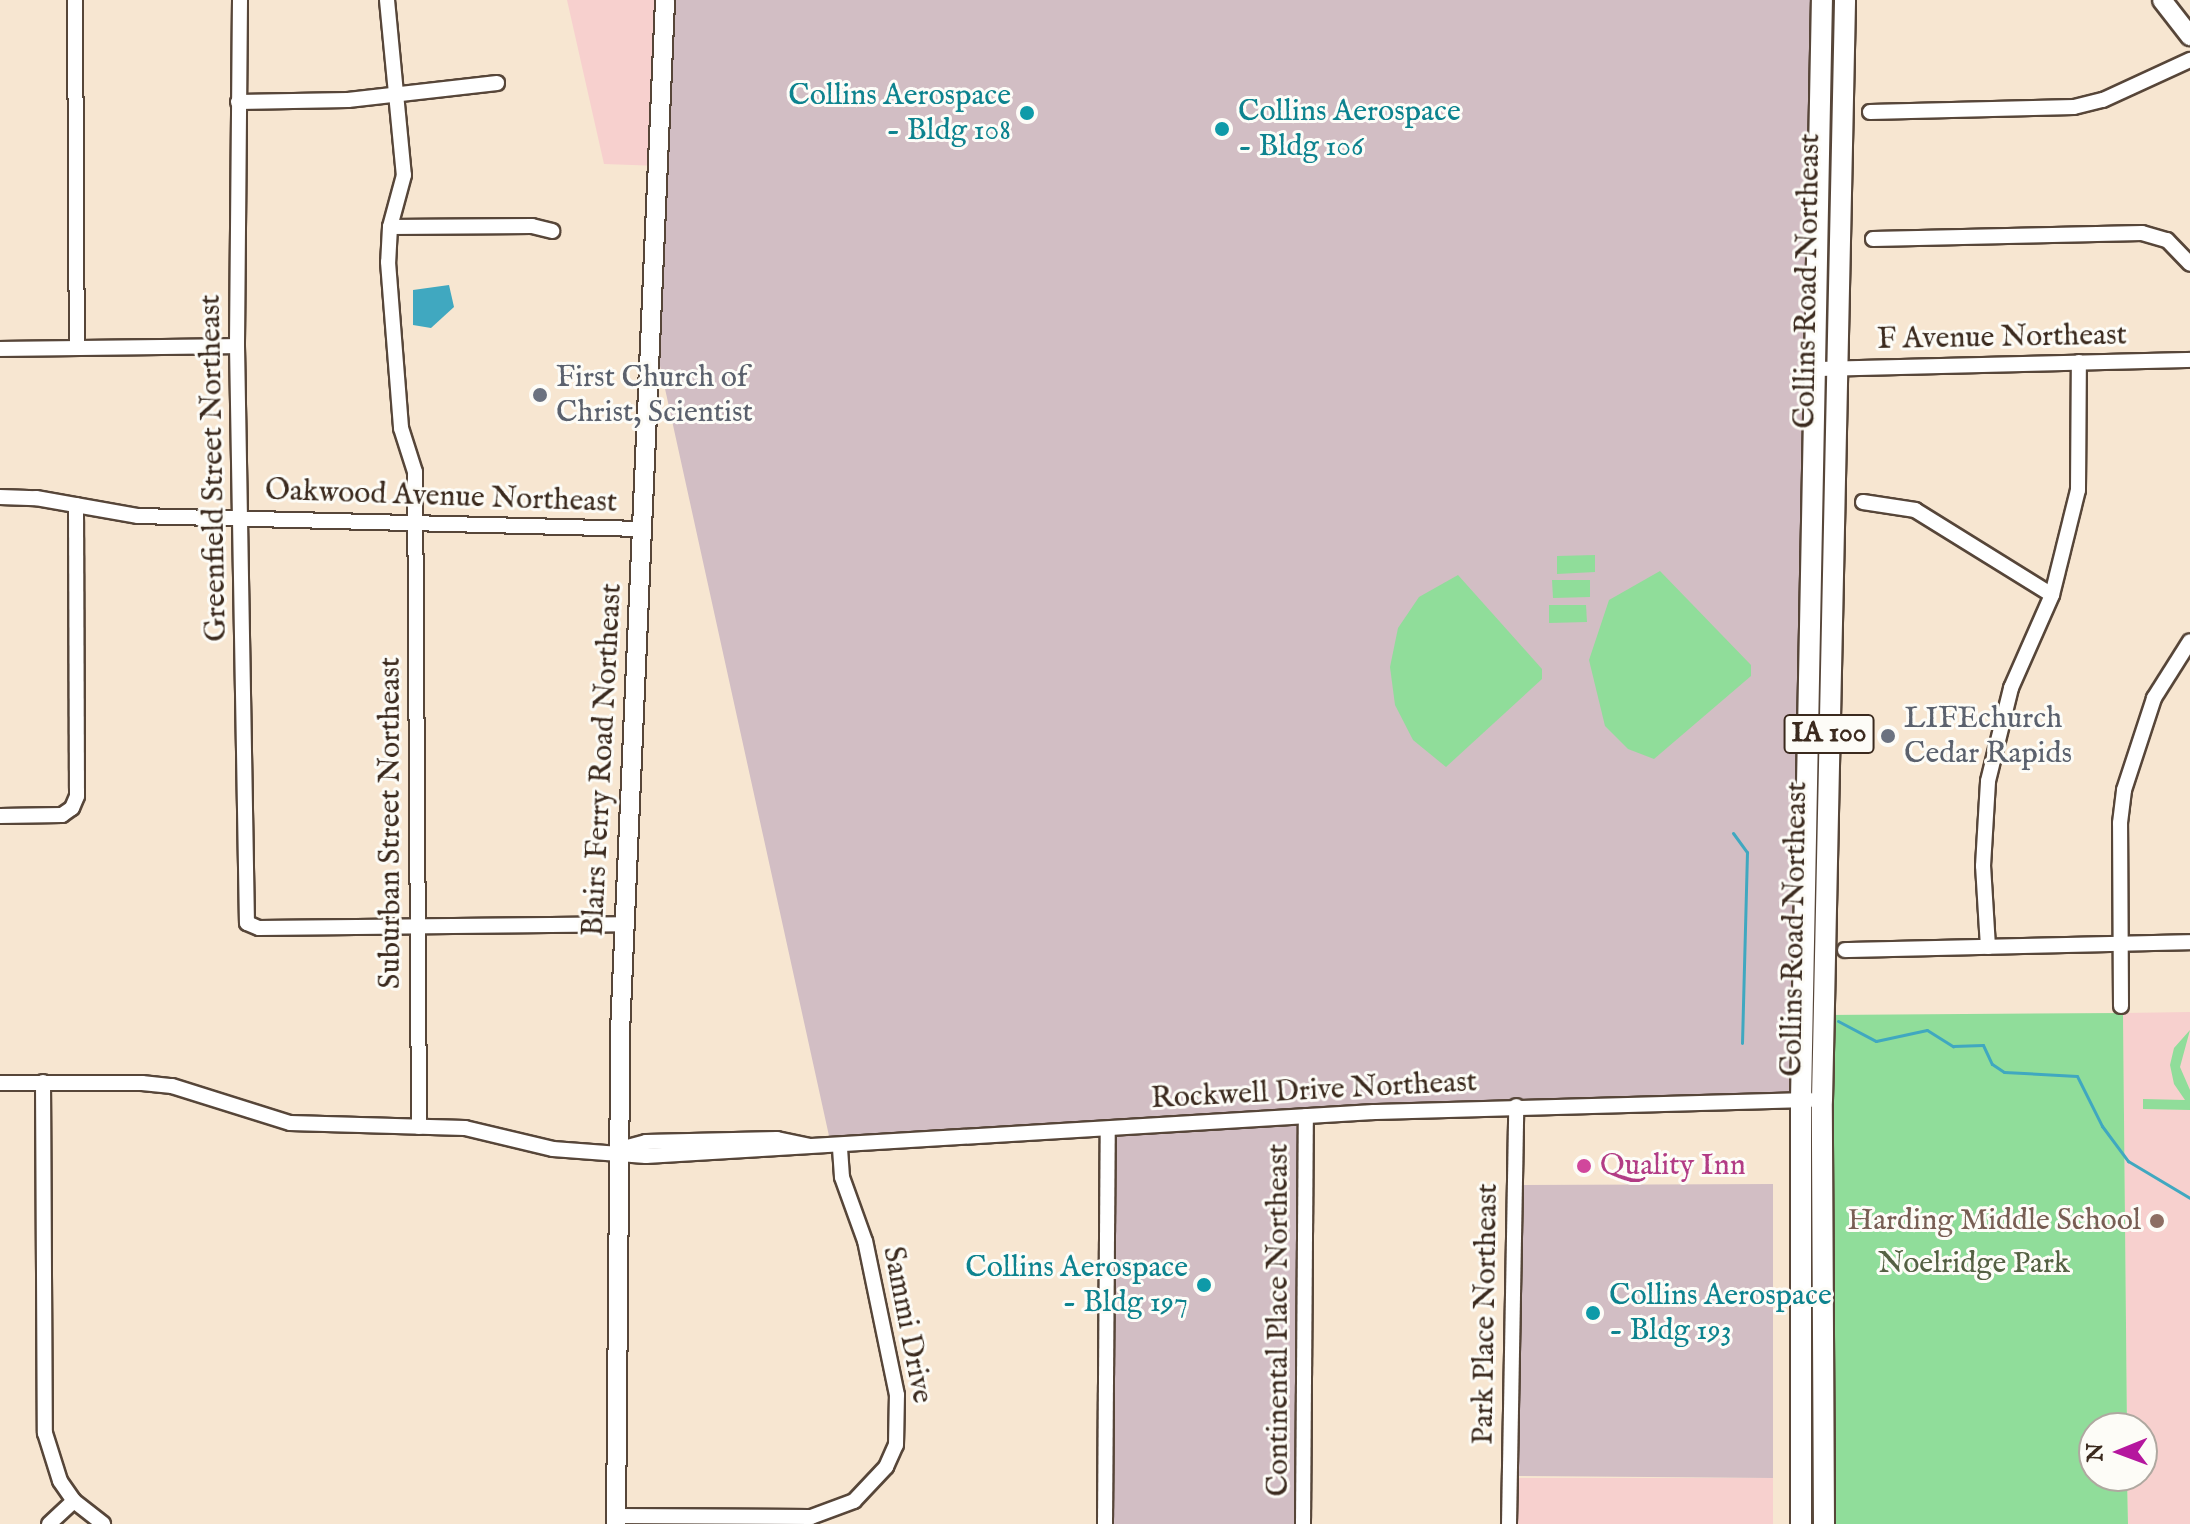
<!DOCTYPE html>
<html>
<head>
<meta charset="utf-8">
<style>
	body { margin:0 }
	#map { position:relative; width:2190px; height:1524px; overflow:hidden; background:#f7e6d1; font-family:"IM FELL English",serif }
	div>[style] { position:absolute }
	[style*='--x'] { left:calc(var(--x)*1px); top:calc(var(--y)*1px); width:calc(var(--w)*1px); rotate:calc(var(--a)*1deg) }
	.built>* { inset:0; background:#f7d0ce }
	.industrial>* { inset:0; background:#d2bec4 }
	.green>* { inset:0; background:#90dd9a }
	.water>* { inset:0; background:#40a8c0 }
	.stream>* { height:3px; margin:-1.5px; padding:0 1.5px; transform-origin:1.5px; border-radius:1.5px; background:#40a8c0 }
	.roads { filter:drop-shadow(2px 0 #574639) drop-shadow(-2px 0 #574639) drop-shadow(0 2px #574639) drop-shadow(0 -2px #574639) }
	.minor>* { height:14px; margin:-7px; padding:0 7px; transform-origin:7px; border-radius:7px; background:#fff }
	.major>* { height:18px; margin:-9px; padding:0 9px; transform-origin:9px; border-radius:9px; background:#fff }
	.highway>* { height:20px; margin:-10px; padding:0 10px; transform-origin:10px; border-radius:10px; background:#fff }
	.dots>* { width:22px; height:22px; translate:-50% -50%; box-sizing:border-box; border:4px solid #fdfcf7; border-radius:50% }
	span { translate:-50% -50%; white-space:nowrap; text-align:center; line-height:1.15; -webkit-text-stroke:6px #fdfcf7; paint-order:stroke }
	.shield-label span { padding:2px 6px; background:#fdfcf7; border:2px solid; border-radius:6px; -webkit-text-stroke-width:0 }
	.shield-label { font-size:28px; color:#3b2a1e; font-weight:700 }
	.culture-label { font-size:30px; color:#0d838f }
	.right { translate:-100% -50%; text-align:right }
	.left { translate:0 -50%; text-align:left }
	.street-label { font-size:30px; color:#3b2a1e }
	.worship-label { font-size:30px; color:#5b616d }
	.hotel-label { font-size:30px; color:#b23c85 }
	.education-label { font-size:30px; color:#785e54 }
	.park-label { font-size:30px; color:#546043 }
	.north { position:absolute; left:2078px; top:1412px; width:80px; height:80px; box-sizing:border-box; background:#fdfcf7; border:2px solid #afa8a0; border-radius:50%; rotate:269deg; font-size:22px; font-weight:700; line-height:32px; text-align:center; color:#3b2a1e }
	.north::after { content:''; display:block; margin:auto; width:28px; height:36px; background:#b5179e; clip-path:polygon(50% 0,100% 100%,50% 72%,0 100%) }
</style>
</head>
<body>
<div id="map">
	<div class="built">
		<i style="clip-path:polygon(567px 0,665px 0,660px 166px,604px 164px)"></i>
		<i style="clip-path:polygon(2190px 1012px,2190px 1524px,2128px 1524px,2127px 1476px,2142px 1476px,2142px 1428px,2127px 1428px,2123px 1013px)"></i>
		<i style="clip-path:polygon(1516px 1478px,1773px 1478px,1773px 1524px,1514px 1524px)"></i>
	</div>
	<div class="industrial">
		<i style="clip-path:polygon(665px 0,1822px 0,1801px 1100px,1307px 1116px,1303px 1524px,1105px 1524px,1108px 1130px,831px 1145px,653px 334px)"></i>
		<i style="clip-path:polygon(1773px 1184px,1773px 1478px,1518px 1476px,1524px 1185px)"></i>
	</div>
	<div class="green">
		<i style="clip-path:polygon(1595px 555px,1595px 572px,1557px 574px,1557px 556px)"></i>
		<i style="clip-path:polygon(1660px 571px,1751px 665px,1751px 676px,1654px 759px,1628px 749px,1605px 726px,1589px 660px,1609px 600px)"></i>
		<i style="clip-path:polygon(1458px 575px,1542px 669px,1542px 679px,1446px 767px,1413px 740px,1395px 705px,1390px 667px,1398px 628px,1419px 597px)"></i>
		<i style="clip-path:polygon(1552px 580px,1590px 580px,1590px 597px,1553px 598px)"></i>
		<i style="clip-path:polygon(1549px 605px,1586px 605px,1587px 622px,1549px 623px)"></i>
		<i style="clip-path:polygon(2123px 1013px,2127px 1428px,2094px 1428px,2094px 1476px,2127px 1476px,2128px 1524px,1824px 1524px,1824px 1015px)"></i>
		<i style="clip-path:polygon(2190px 1030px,2180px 1067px,2190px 1090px,2190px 1110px,2143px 1109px,2143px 1099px,2185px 1100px,2174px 1084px,2170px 1065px,2174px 1048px)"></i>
	</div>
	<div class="water">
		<i style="clip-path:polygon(449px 285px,454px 307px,431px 328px,413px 325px,413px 290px)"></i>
	</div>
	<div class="stream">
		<i style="--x:1733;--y:833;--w:24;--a:54"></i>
		<i style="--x:1747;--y:852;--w:191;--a:91.5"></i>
		<i style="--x:1838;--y:1021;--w:43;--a:27.8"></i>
		<i style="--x:1876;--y:1041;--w:52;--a:-12.2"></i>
		<i style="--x:1927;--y:1030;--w:31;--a:32"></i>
		<i style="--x:1953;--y:1046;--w:30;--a:-2"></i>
		<i style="--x:1983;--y:1045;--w:21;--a:65"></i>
		<i style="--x:1992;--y:1064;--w:14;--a:34"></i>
		<i style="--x:2004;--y:1072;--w:73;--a:3.1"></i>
		<i style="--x:2077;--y:1076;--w:56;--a:63.4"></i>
		<i style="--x:2102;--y:1126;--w:44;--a:53.4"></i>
		<i style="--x:2128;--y:1161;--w:72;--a:30.8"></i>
	</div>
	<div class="roads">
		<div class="minor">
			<i style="--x:75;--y:0;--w:348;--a:89.7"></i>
			<i style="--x:240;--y:0;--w:346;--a:90.5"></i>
			<i style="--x:237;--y:346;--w:577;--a:89.01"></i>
			<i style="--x:247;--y:923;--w:13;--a:23"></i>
			<i style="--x:259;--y:928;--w:364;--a:-0.6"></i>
			<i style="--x:387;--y:0;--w:176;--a:84.5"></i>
			<i style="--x:404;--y:175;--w:54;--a:105.1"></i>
			<i style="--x:390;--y:227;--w:35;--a:93"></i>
			<i style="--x:388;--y:262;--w:167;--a:85.5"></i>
			<i style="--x:401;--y:428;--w:46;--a:72.3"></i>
			<i style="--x:415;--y:472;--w:655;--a:89.65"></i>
			<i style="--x:238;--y:102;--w:110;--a:-1"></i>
			<i style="--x:348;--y:100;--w:150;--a:-6.5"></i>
			<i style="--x:1870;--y:112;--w:204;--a:-1.4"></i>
			<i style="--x:2074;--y:107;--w:30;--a:-14"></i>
			<i style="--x:2103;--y:100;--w:96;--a:-24.7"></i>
			<i style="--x:390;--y:227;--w:142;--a:-0.4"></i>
			<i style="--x:532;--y:226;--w:21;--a:14"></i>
			<i style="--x:1873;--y:239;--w:269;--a:-1.3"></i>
			<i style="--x:2142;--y:233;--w:26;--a:16"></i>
			<i style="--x:2167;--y:240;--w:33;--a:46"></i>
			<i style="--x:0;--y:349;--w:237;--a:-0.7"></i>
			<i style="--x:1815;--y:369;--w:375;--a:-1.4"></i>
			<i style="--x:0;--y:497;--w:36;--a:2"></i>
			<i style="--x:36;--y:498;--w:104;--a:10"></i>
			<i style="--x:138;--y:516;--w:504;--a:1.48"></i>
			<i style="--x:1863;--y:502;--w:53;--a:8.7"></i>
			<i style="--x:1915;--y:510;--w:161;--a:31.8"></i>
			<i style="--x:0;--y:816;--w:62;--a:-0.9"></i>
			<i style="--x:62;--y:815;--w:12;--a:-35"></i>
			<i style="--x:72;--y:808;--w:13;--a:-67"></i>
			<i style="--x:77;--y:796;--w:291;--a:-90.2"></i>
			<i style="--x:1988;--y:947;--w:81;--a:-93.5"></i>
			<i style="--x:1983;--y:866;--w:85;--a:-86.6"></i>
			<i style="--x:1988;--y:781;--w:96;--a:-76.1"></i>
			<i style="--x:2011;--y:688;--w:102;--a:-66.2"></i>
			<i style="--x:2052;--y:595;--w:108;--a:-76.1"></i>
			<i style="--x:2078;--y:490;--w:128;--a:-89.6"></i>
			<i style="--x:1845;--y:950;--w:345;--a:-1.3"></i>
			<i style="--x:2121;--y:1006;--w:183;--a:-90.3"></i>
			<i style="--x:2120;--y:823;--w:33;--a:-83"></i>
			<i style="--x:2124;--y:790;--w:97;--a:-71.9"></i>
			<i style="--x:2154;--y:698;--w:67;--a:-57.7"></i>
			<i style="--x:43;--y:1082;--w:351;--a:89.7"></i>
			<i style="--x:45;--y:1433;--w:50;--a:72.6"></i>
			<i style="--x:60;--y:1481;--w:24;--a:55"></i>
			<i style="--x:74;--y:1501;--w:37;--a:38"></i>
			<i style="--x:0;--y:1083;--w:142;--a:0"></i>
			<i style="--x:142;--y:1083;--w:30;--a:6"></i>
			<i style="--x:172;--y:1086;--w:124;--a:17.4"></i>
			<i style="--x:290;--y:1123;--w:175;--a:1.6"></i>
			<i style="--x:465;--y:1128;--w:90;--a:13.4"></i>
			<i style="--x:553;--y:1149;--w:93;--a:4.3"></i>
			<i style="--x:646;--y:1156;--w:729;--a:-3.46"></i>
			<i style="--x:1374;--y:1112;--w:436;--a:-1.6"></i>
			<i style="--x:620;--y:1149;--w:27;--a:-15"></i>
			<i style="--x:646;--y:1142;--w:131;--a:-1.3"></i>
			<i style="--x:777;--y:1139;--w:33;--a:12"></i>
			<i style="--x:616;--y:1516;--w:195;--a:0.3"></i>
			<i style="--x:811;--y:1517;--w:46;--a:-20.4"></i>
			<i style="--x:854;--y:1501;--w:47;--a:-46.7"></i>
			<i style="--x:886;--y:1467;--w:24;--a:-66"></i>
			<i style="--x:896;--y:1445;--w:50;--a:-88.9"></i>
			<i style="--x:897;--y:1395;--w:157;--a:-101.7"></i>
			<i style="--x:865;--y:1241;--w:68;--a:-109.8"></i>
			<i style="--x:842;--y:1177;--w:32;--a:-94"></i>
			<i style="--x:49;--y:1524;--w:34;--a:-43"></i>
			<i style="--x:1105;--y:1524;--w:394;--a:-89.6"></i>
			<i style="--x:1303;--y:1524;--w:408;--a:-89.6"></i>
			<i style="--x:1509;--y:1524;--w:418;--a:-89"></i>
		</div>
		<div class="major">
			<i style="--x:2162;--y:0;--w:46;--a:52.1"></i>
			<i style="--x:616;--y:1524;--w:492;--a:-89.5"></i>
			<i style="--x:620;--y:1032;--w:1033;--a:-87.5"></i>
		</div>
		<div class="highway">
			<i style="--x:1801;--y:1524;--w:424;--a:-90"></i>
			<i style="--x:1801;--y:1100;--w:1100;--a:-88.91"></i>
			<i style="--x:1824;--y:1524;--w:424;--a:-90.3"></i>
			<i style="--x:1822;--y:1100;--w:1100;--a:-88.8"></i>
		</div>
	</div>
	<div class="dots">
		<i style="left:1027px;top:113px;background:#0f9aa8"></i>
		<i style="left:1222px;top:129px;background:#0f9aa8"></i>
		<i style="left:540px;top:395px;background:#6b7280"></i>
		<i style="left:1888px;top:736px;background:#6b7280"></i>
		<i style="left:1584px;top:1166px;background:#d1479c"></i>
		<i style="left:2157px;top:1221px;background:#8d6e63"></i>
		<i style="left:1204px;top:1285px;background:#0f9aa8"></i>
		<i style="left:1593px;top:1313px;background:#0f9aa8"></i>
	</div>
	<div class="shield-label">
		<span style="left:1829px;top:734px">IA 100</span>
	</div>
	<div class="culture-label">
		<span class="right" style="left:1011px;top:113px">Collins Aerospace<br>- Bldg 108</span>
		<span class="left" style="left:1238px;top:129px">Collins Aerospace<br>- Bldg 106</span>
		<span class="right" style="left:1188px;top:1285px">Collins Aerospace<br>- Bldg 197</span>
		<span class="left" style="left:1609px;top:1313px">Collins Aerospace<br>- Bldg 193</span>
	</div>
	<div class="street-label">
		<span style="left:1808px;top:281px;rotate:-89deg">Collins Road Northeast</span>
		<span style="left:2002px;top:338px;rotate:-1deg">F Avenue Northeast</span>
		<span style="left:214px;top:468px;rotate:-91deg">Greenfield Street Northeast</span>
		<span style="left:441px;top:497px;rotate:2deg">Oakwood Avenue Northeast</span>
		<span style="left:603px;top:760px;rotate:-87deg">Blairs Ferry Road Northeast</span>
		<span style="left:391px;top:823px;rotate:-90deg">Suburban Street Northeast</span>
		<span style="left:1795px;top:929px;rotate:-89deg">Collins Road Northeast</span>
		<span style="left:1314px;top:1091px;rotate:-3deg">Rockwell Drive Northeast</span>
		<span style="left:1486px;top:1314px;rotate:-89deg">Park Place Northeast</span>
		<span style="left:1279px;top:1320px;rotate:-90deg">Continental Place Northeast</span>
		<span style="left:907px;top:1325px;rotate:79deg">Sammi Drive</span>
	</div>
	<div class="worship-label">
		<span class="left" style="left:556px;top:395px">First Church of<br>Christ, Scientist</span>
		<span class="left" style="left:1904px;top:736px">LIFEchurch<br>Cedar Rapids</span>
	</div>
	<div class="hotel-label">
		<span class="left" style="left:1600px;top:1166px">Quality Inn</span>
	</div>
	<div class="education-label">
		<span class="right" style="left:2141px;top:1221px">Harding Middle School</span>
	</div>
	<div class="park-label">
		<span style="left:1974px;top:1264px">Noelridge Park</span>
	</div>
	<div class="north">N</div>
</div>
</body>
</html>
